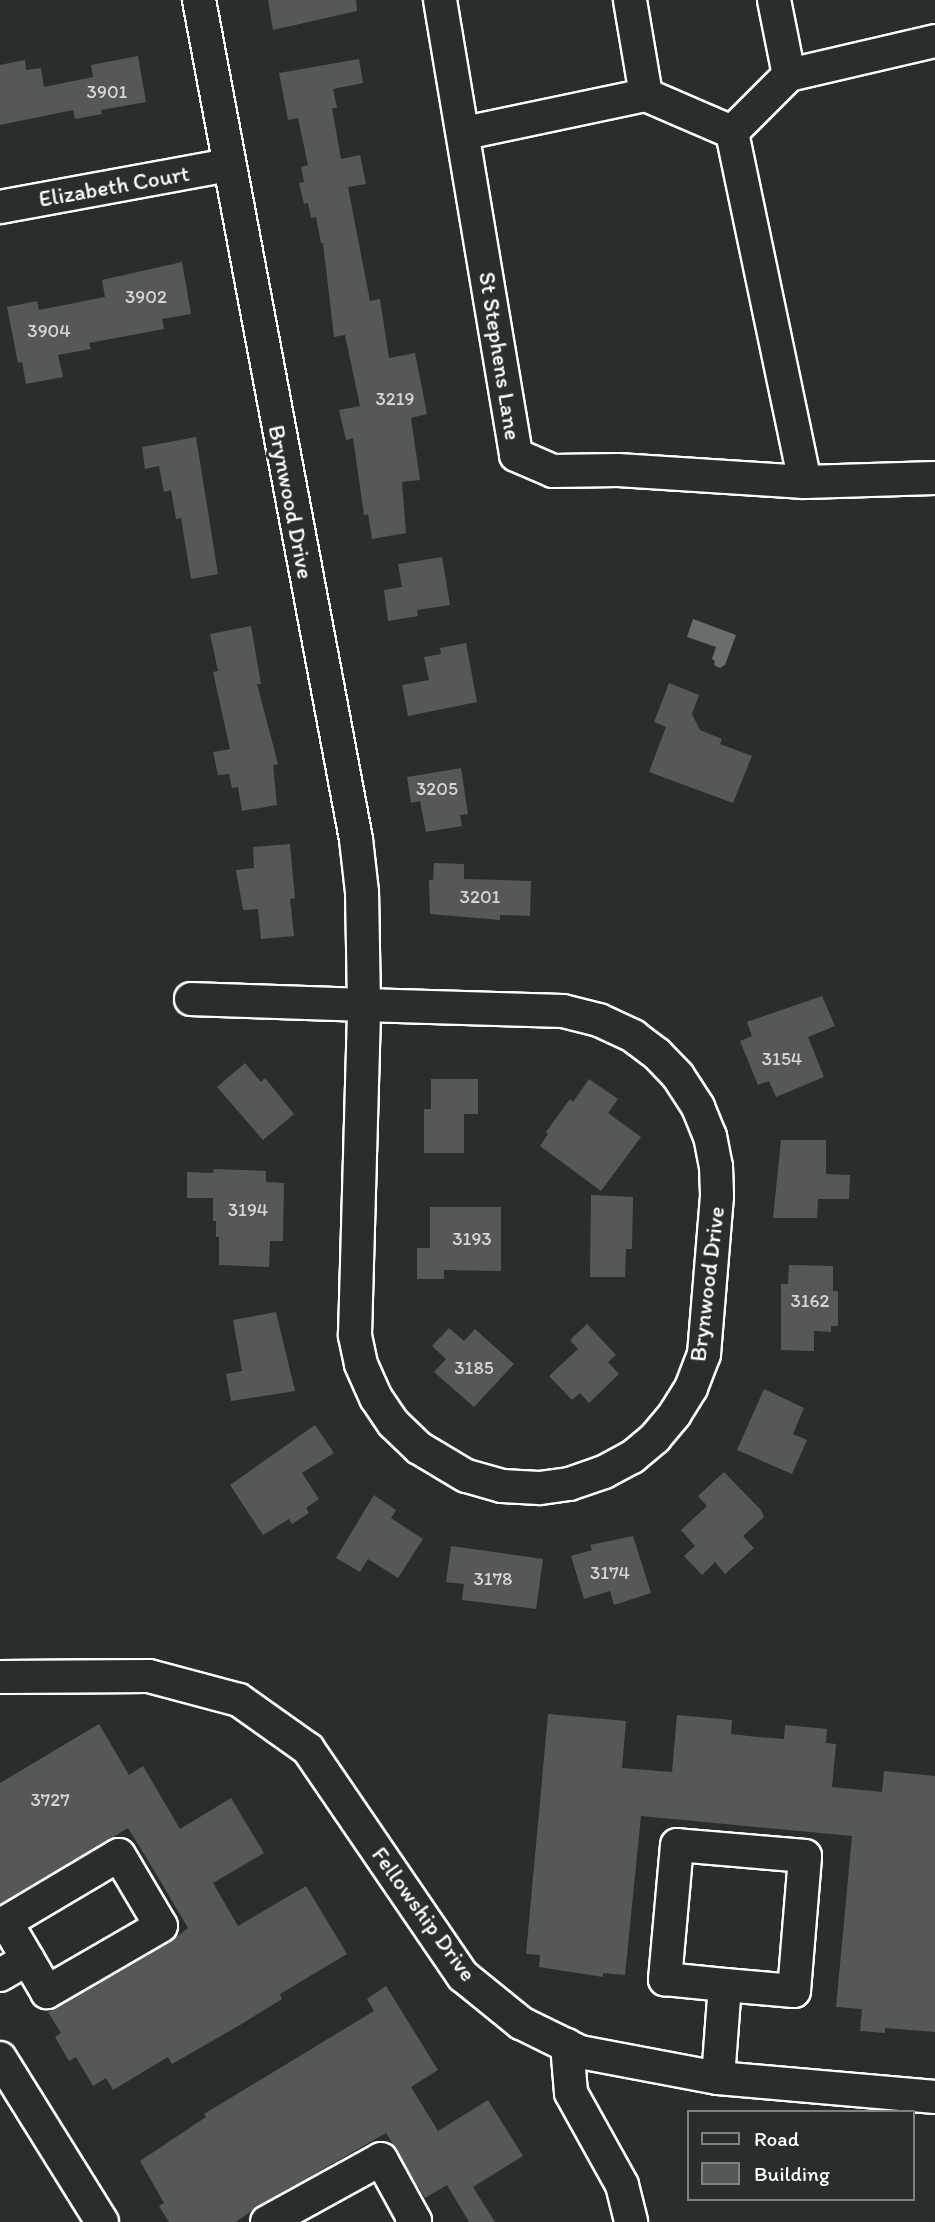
<!DOCTYPE html>
<html>
<head>
<meta charset="utf-8">
<style>
	body { margin:0 }
	#map { position:relative; width:935px; height:2222px; overflow:hidden; background:#2a2d2e; font-family:Itim,sans-serif }
	div>[style] { position:absolute }
	[style*='--x'] { left:calc(var(--x)*1px); top:calc(var(--y)*1px); width:calc(var(--w)*1px); rotate:calc(var(--a)*1deg) }
	.water>* { inset:0; background:#6a6c6d }
	.building>* { inset:0; background:#555758 }
	.roads { filter:drop-shadow(2px 0 #fff) drop-shadow(-2px 0 #fff) drop-shadow(0 2px #fff) drop-shadow(0 -2px #fff) }
	.minor>* { height:32px; margin:-16px; padding:0 16px; transform-origin:16px; border-radius:16px; background:#2a2d2e }
	span { translate:-50% -50%; white-space:nowrap; text-align:center; line-height:1.15; -webkit-text-stroke:6px #2a2d2e; paint-order:stroke }
	.number-label { font-size:19px; color:#d4d5d5 }
	.number-label span { -webkit-text-stroke-width:0 }
	.street-label { font-size:23px; color:#fff }
	.legend { position:absolute; left:687px; top:2110px; width:228px; height:91px; box-sizing:border-box; background:#2a2d2e; border:2px solid #7f8182; margin:0; padding:9px 12px; list-style:none; font-size:21px; color:#fff }
	.legend li { display:flex; align-items:center; gap:14px; height:35px }
	.legend b { width:35px; border:2px solid #7f8182 }
</style>
</head>
<body>
<div id="map">
	<div class="water">
		<i style="clip-path:polygon(693px 619px,736px 635px,725px 665px,720px 668px,714px 665px,715px 661px,712px 659px,716px 647px,687px 637px)"></i>
	</div>
	<div class="building">
		<i style="clip-path:polygon(268px 0,356px 0,357px 11px,273px 30px)"></i>
		<i style="clip-path:polygon(138px 56px,146px 102px,101px 110px,102px 114px,75px 119px,73px 110px,0 125px,0 65px,25px 60px,26px 70px,41px 68px,44px 87px,93px 77px,91px 65px)"></i>
		<i style="clip-path:polygon(359px 59px,363px 83px,333px 89px,337px 108px,332px 108px,341px 159px,360px 155px,366px 184px,348px 187px,370px 301px,380px 299px,389px 358px,415px 353px,427px 414px,411px 418px,420px 480px,402px 482px,406px 533px,372px 539px,368px 514px,364px 515px,353px 438px,346px 440px,339px 410px,360px 406px,345px 335px,334px 337px,323px 243px,321px 243px,316px 217px,311px 218px,308px 203px,304px 204px,299px 183px,304px 182px,301px 167px,308px 165px,298px 118px,288px 120px,279px 73px)"></i>
		<i style="clip-path:polygon(182px 262px,191px 314px,162px 319px,164px 329px,89px 343px,91px 349px,58px 355px,63px 377px,26px 384px,22px 362px,18px 363px,7px 307px,37px 301px,39px 310px,105px 297px,102px 280px)"></i>
		<i style="clip-path:polygon(196px 437px,218px 574px,191px 579px,181px 518px,176px 519px,171px 490px,164px 492px,159px 466px,145px 469px,142px 447px)"></i>
		<i style="clip-path:polygon(442px 557px,450px 605px,417px 610px,418px 616px,388px 621px,384px 590px,402px 587px,398px 564px)"></i>
		<i style="clip-path:polygon(251px 626px,261px 684px,257px 684px,278px 764px,273px 765px,277px 805px,242px 811px,238px 787px,232px 788px,229px 774px,218px 775px,213px 752px,230px 749px,213px 672px,218px 671px,210px 634px)"></i>
		<i style="clip-path:polygon(466px 643px,477px 702px,408px 716px,402px 685px,429px 680px,424px 657px,441px 654px,440px 648px)"></i>
		<i style="clip-path:polygon(669px 683px,699px 695px,692px 714px,700px 730px,722px 739px,720px 744px,752px 756px,733px 803px,649px 772px,666px 727px,654px 722px)"></i>
		<i style="clip-path:polygon(461px 768px,468px 814px,460px 815px,462px 826px,426px 832px,420px 801px,411px 803px,407px 777px)"></i>
		<i style="clip-path:polygon(290px 844px,295px 898px,290px 899px,294px 936px,261px 939px,258px 909px,243px 910px,236px 870px,254px 868px,253px 847px)"></i>
		<i style="clip-path:polygon(434px 863px,464px 864px,464px 879px,531px 881px,530px 916px,500px 915px,500px 920px,430px 914px,429px 880px,433px 880px)"></i>
		<i style="clip-path:polygon(822px 996px,835px 1026px,808px 1037px,824px 1077px,776px 1097px,769px 1081px,758px 1085px,740px 1041px,752px 1036px,747px 1022px)"></i>
		<i style="clip-path:polygon(245px 1063px,261px 1082px,265px 1078px,294px 1114px,263px 1140px,217px 1087px)"></i>
		<i style="clip-path:polygon(431px 1079px,478px 1079px,478px 1114px,464px 1114px,464px 1153px,424px 1153px,424px 1109px,431px 1109px)"></i>
		<i style="clip-path:polygon(589px 1079px,618px 1099px,608px 1113px,641px 1137px,601px 1191px,540px 1146px,548px 1134px,546px 1132px,570px 1099px,573px 1102px)"></i>
		<i style="clip-path:polygon(781px 1140px,826px 1140px,826px 1174px,850px 1175px,849px 1199px,818px 1199px,817px 1218px,773px 1218px)"></i>
		<i style="clip-path:polygon(214px 1169px,266px 1171px,266px 1182px,284px 1183px,283px 1241px,270px 1241px,269px 1267px,219px 1265px,219px 1237px,216px 1237px,216px 1221px,213px 1221px,213px 1198px,187px 1198px,187px 1172px,213px 1173px)"></i>
		<i style="clip-path:polygon(591px 1195px,633px 1197px,632px 1249px,626px 1249px,625px 1277px,590px 1277px)"></i>
		<i style="clip-path:polygon(430px 1207px,501px 1207px,501px 1271px,444px 1270px,444px 1279px,417px 1279px,417px 1248px,430px 1248px)"></i>
		<i style="clip-path:polygon(789px 1265px,833px 1266px,833px 1291px,838px 1291px,838px 1326px,831px 1326px,831px 1332px,814px 1331px,814px 1351px,781px 1350px,781px 1284px,788px 1284px)"></i>
		<i style="clip-path:polygon(276px 1312px,295px 1391px,231px 1401px,226px 1374px,242px 1371px,233px 1320px)"></i>
		<i style="clip-path:polygon(587px 1324px,616px 1355px,608px 1362px,619px 1374px,589px 1403px,580px 1393px,572px 1400px,549px 1376px,578px 1349px,570px 1340px)"></i>
		<i style="clip-path:polygon(449px 1328px,464px 1341px,475px 1329px,514px 1364px,474px 1407px,434px 1372px,446px 1359px,432px 1346px)"></i>
		<i style="clip-path:polygon(764px 1389px,804px 1408px,793px 1434px,807px 1440px,792px 1474px,737px 1450px)"></i>
		<i style="clip-path:polygon(315px 1425px,334px 1453px,302px 1473px,319px 1499px,306px 1508px,309px 1513px,292px 1524px,289px 1519px,263px 1535px,230px 1485px)"></i>
		<i style="clip-path:polygon(724px 1472px,761px 1510px,764px 1517px,743px 1536px,754px 1548px,725px 1574px,715px 1562px,702px 1575px,684px 1556px,695px 1546px,681px 1530px,707px 1506px,698px 1496px)"></i>
		<i style="clip-path:polygon(374px 1495px,396px 1510px,391px 1518px,423px 1539px,398px 1578px,368px 1559px,360px 1572px,336px 1558px)"></i>
		<i style="clip-path:polygon(633px 1536px,651px 1593px,614px 1605px,610px 1591px,584px 1599px,571px 1556px,592px 1550px,590px 1545px)"></i>
		<i style="clip-path:polygon(451px 1546px,543px 1559px,536px 1609px,462px 1600px,464px 1584px,446px 1582px)"></i>
		<i style="clip-path:polygon(548px 1714px,626px 1721px,622px 1768px,672px 1772px,677px 1715px,732px 1720px,731px 1734px,757px 1737px,784px 1739px,785px 1725px,827px 1729px,826px 1743px,836px 1744px,832px 1787px,882px 1792px,884px 1771px,935px 1776px,935px 2032px,885px 2028px,885px 2033px,860px 2031px,862px 2009px,836px 2007px,852px 1836px,641px 1816px,625px 1975px,603px 1973px,603px 1977px,539px 1967px,540px 1955px,526px 1954px)"></i>
		<i style="clip-path:polygon(99px 1724px,129px 1775px,143px 1766px,180px 1829px,231px 1798px,264px 1853px,213px 1883px,238px 1926px,306px 1886px,347px 1954px,280px 1994px,282px 1999px,240px 2025px,172px 2064px,168px 2057px,113px 2090px,106px 2078px,93px 2086px,76px 2057px,69px 2061px,55px 2037px,61px 2033px,48px 2012px,170px 1942px,188px 1928px,155px 1872px,128px 1828px,0 1904px,0 1783px)"></i>
		<i style="clip-path:polygon(386px 1986px,438px 2070px,411px 2087px,438px 2131px,488px 2100px,523px 2156px,473px 2187px,495px 2222px,469px 2222px,447px 2185px,425px 2198px,386px 2133px,258px 2206px,236px 2222px,169px 2222px,159px 2206px,164px 2203px,140px 2161px,206px 2117px,204px 2114px,374px 2011px,367px 1999px)"></i>
	</div>
	<div class="roads">
		<div class="minor">
			<i style="--x:440;--y:0;--w:461;--a:80.5"></i>
			<i style="--x:516;--y:455;--w:40;--a:23.4"></i>
			<i style="--x:553;--y:471;--w:65;--a:-0.9"></i>
			<i style="--x:618;--y:470;--w:187;--a:3.7"></i>
			<i style="--x:805;--y:482;--w:358;--a:-101.8"></i>
			<i style="--x:732;--y:132;--w:81;--a:-45"></i>
			<i style="--x:789;--y:75;--w:150;--a:-13.1"></i>
			<i style="--x:774;--y:0;--w:76;--a:78.7"></i>
			<i style="--x:646;--y:95;--w:94;--a:23.3"></i>
			<i style="--x:465;--y:133;--w:185;--a:-11.9"></i>
			<i style="--x:646;--y:95;--w:96;--a:-99.6"></i>
			<i style="--x:0;--y:207;--w:233;--a:-10.4"></i>
			<i style="--x:805;--y:482;--w:130;--a:-1.8"></i>
			<i style="--x:191;--y:999;--w:173;--a:2"></i>
			<i style="--x:364;--y:1005;--w:113;--a:-91"></i>
			<i style="--x:362;--y:892;--w:53;--a:-96.5"></i>
			<i style="--x:356;--y:839;--w:854;--a:-100.6"></i>
			<i style="--x:364;--y:1005;--w:199;--a:1.7"></i>
			<i style="--x:563;--y:1011;--w:37;--a:14"></i>
			<i style="--x:599;--y:1020;--w:38;--a:25"></i>
			<i style="--x:633;--y:1036;--w:30;--a:37"></i>
			<i style="--x:657;--y:1054;--w:30;--a:46"></i>
			<i style="--x:678;--y:1076;--w:37;--a:57"></i>
			<i style="--x:698;--y:1107;--w:31;--a:68"></i>
			<i style="--x:710;--y:1136;--w:31;--a:79"></i>
			<i style="--x:716;--y:1166;--w:30;--a:88"></i>
			<i style="--x:717;--y:1196;--w:159;--a:94.7"></i>
			<i style="--x:704;--y:1354;--w:36;--a:111"></i>
			<i style="--x:691;--y:1388;--w:31;--a:122"></i>
			<i style="--x:675;--y:1414;--w:31;--a:130"></i>
			<i style="--x:655;--y:1438;--w:30;--a:140"></i>
			<i style="--x:632;--y:1457;--w:32;--a:152"></i>
			<i style="--x:604;--y:1472;--w:37;--a:161"></i>
			<i style="--x:569;--y:1484;--w:30;--a:172"></i>
			<i style="--x:539;--y:1488;--w:37;--a:-177"></i>
			<i style="--x:502;--y:1486;--w:37;--a:-164"></i>
			<i style="--x:466;--y:1476;--w:55;--a:-149.2"></i>
			<i style="--x:419;--y:1448;--w:36;--a:-136"></i>
			<i style="--x:393;--y:1423;--w:30;--a:-124"></i>
			<i style="--x:376;--y:1398;--w:37;--a:-114"></i>
			<i style="--x:361;--y:1364;--w:30;--a:-102"></i>
			<i style="--x:355;--y:1335;--w:330;--a:-88.4"></i>
			<i style="--x:0;--y:1677;--w:149;--a:-0.4"></i>
			<i style="--x:149;--y:1676;--w:93;--a:14.9"></i>
			<i style="--x:239;--y:1700;--w:85;--a:35.4"></i>
			<i style="--x:308;--y:1749;--w:275;--a:55.7"></i>
			<i style="--x:463;--y:1976;--w:75;--a:39"></i>
			<i style="--x:521;--y:2023;--w:66;--a:26.2"></i>
			<i style="--x:580;--y:2052;--w:140;--a:10.7"></i>
			<i style="--x:718;--y:2078;--w:218;--a:5"></i>
			<i style="--x:119;--y:1855;--w:82;--a:59.4"></i>
			<i style="--x:161;--y:1926;--w:132;--a:149.9"></i>
			<i style="--x:47;--y:1992;--w:81;--a:-120.4"></i>
			<i style="--x:6;--y:1922;--w:131;--a:-30.7"></i>
			<i style="--x:0;--y:1975;--w:32;--a:-30"></i>
			<i style="--x:567;--y:2045;--w:48;--a:85.2"></i>
			<i style="--x:571;--y:2093;--w:105;--a:61"></i>
			<i style="--x:622;--y:2185;--w:38;--a:76"></i>
			<i style="--x:0;--y:2058;--w:193;--a:58.1"></i>
			<i style="--x:718;--y:2078;--w:93;--a:-85.7"></i>
			<i style="--x:725;--y:1985;--w:69;--a:5"></i>
			<i style="--x:794;--y:1991;--w:135;--a:-85.3"></i>
			<i style="--x:805;--y:1856;--w:128;--a:-175.1"></i>
			<i style="--x:677;--y:1845;--w:135;--a:95.1"></i>
			<i style="--x:665;--y:1979;--w:60;--a:5.7"></i>
			<i style="--x:267;--y:2222;--w:130;--a:-28.9"></i>
			<i style="--x:381;--y:2159;--w:71;--a:61.3"></i>
			<i style="--x:415;--y:2221;--w:3;--a:162"></i>
		</div>
	</div>
	<div class="number-label">
		<span style="left:107px;top:92px">3901</span>
		<span style="left:146px;top:297px">3902</span>
		<span style="left:49px;top:331px">3904</span>
		<span style="left:395px;top:399px">3219</span>
		<span style="left:437px;top:789px">3205</span>
		<span style="left:480px;top:897px">3201</span>
		<span style="left:782px;top:1059px">3154</span>
		<span style="left:248px;top:1210px">3194</span>
		<span style="left:472px;top:1239px">3193</span>
		<span style="left:810px;top:1301px">3162</span>
		<span style="left:474px;top:1368px">3185</span>
		<span style="left:610px;top:1573px">3174</span>
		<span style="left:493px;top:1579px">3178</span>
		<span style="left:50px;top:1800px">3727</span>
	</div>
	<div class="street-label">
		<span style="left:114px;top:186px;rotate:-10deg">Elizabeth Court</span>
		<span style="left:500px;top:356px;rotate:81deg">St Stephens Lane</span>
		<span style="left:291px;top:502px;rotate:79deg">Brynwood Drive</span>
		<span style="left:707px;top:1284px;rotate:-83deg">Brynwood Drive</span>
		<span style="left:424px;top:1914px;rotate:54deg">Fellowship Drive</span>
	</div>
	<ul class="legend">
	<li><b style="height:9px;background:#2a2d2e"></b>Road</li>
	<li><b style="height:19px;background:#555758"></b>Building</li>
	</ul>
</div>
</body>
</html>
